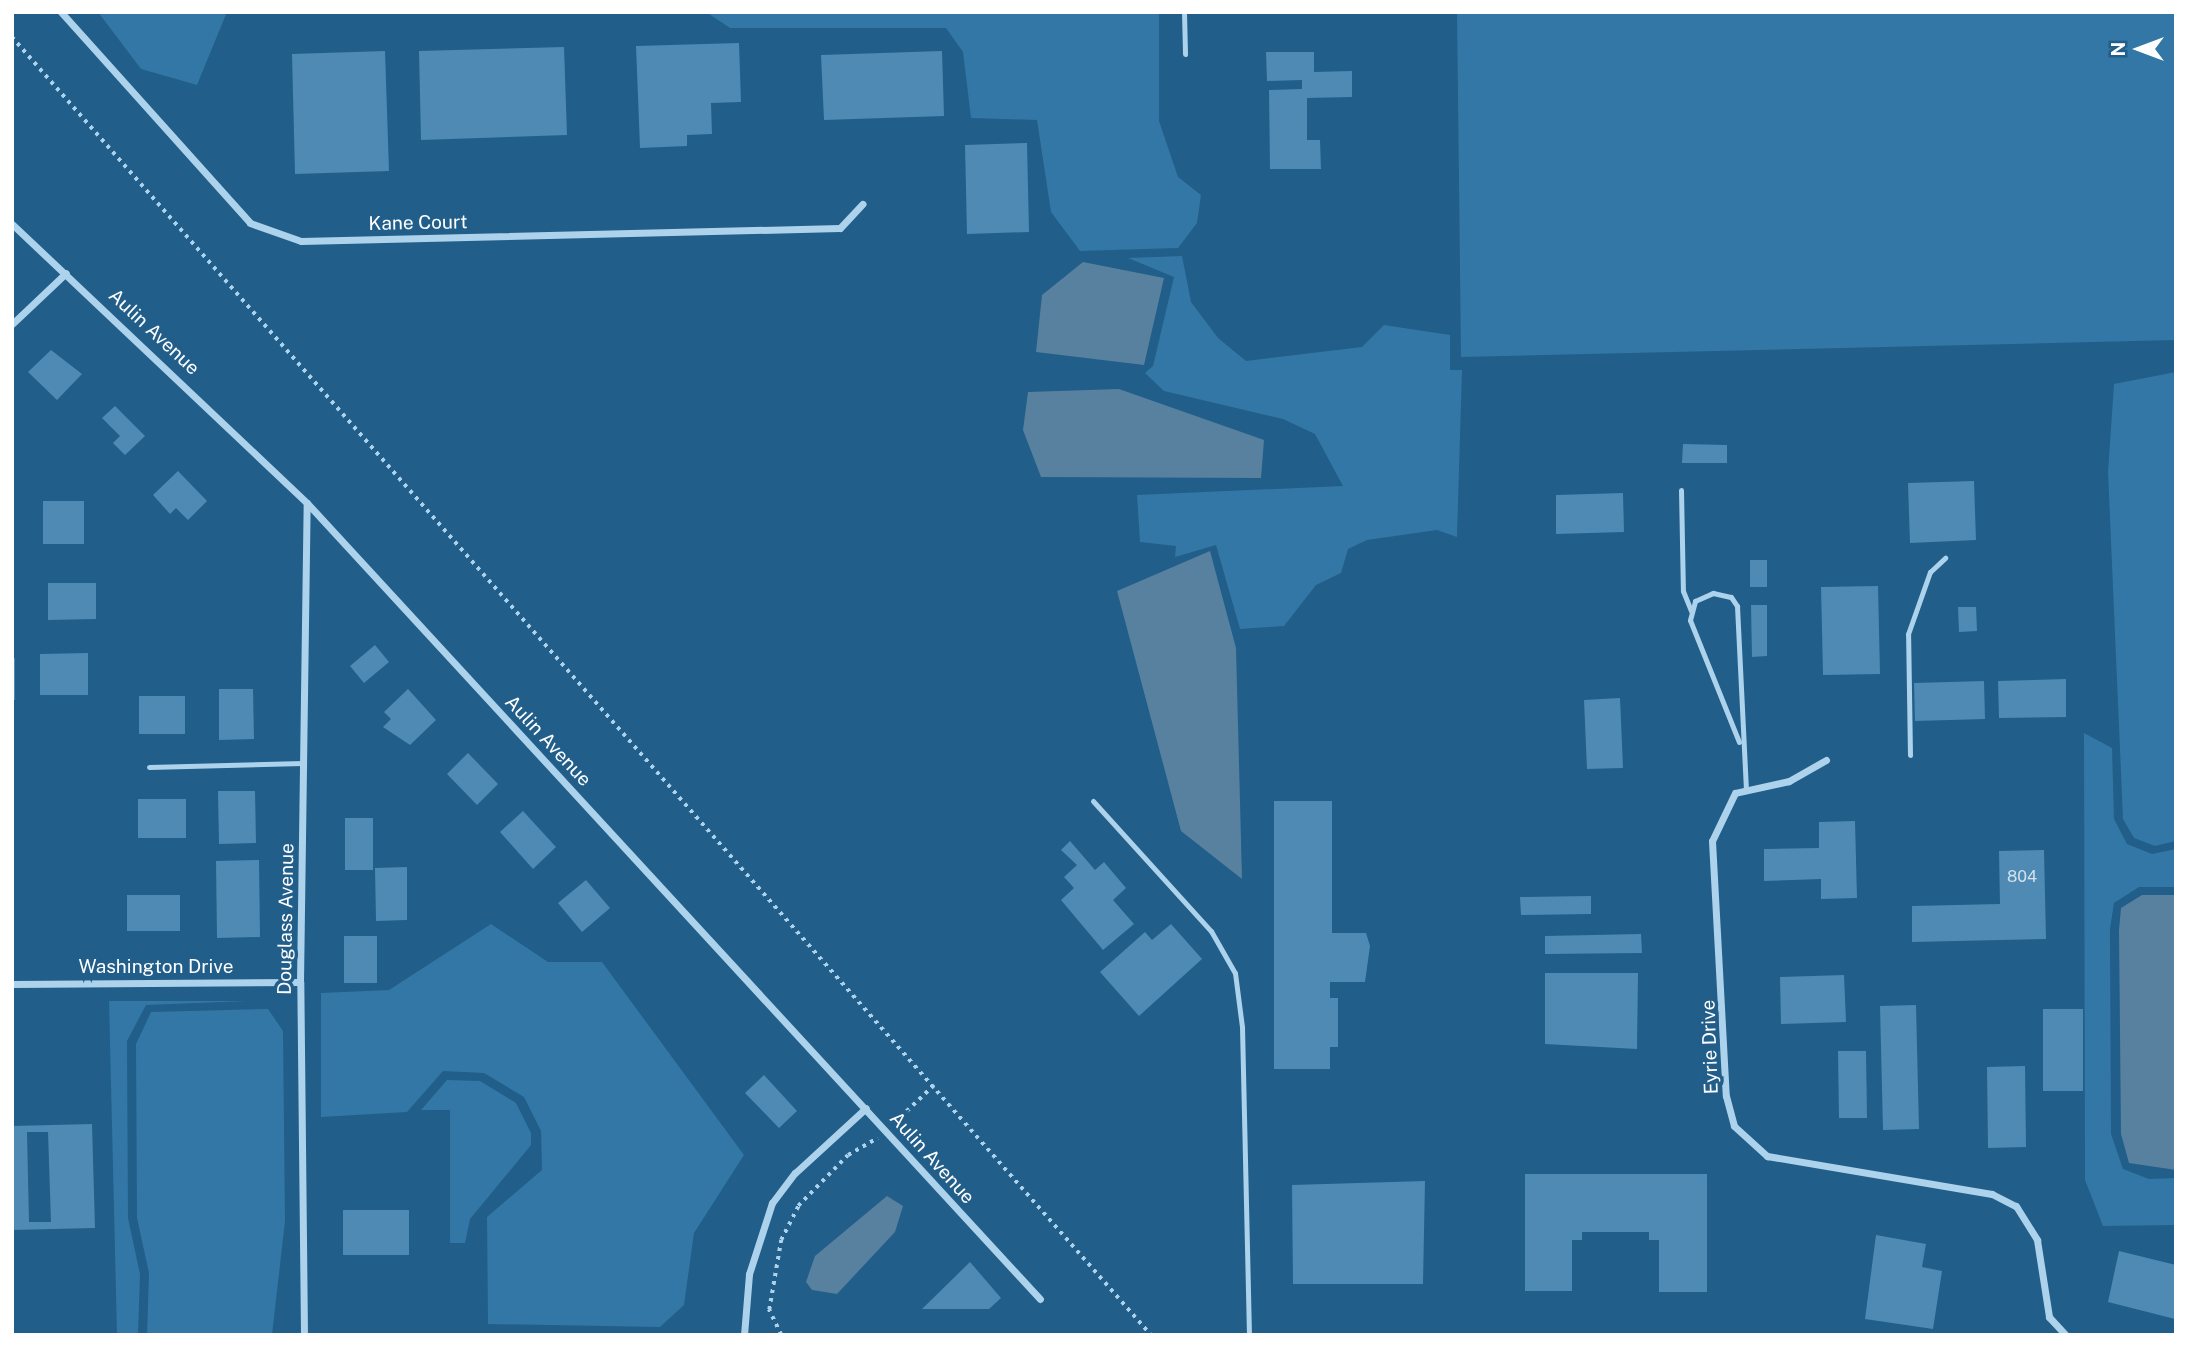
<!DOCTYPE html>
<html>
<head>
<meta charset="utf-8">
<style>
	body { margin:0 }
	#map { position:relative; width:2188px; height:1347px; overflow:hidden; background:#215e8a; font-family:"Public Sans",sans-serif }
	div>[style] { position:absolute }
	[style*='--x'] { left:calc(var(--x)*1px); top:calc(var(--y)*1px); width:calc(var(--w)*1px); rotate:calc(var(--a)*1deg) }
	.green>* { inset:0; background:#3277a5 }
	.water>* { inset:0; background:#57819f }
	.building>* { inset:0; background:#4e8ab3 }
	.path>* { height:3.5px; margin-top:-1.75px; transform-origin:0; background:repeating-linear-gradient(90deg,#add2eb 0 3.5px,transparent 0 8.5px) }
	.service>* { height:5px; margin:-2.5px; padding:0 2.5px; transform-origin:2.5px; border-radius:2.5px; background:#add2eb }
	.minor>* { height:7px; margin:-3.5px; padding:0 3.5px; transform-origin:3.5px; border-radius:3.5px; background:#add2eb }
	span { translate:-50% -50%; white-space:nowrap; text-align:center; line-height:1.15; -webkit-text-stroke:7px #215e8a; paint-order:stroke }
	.number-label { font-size:16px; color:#d3e2ec }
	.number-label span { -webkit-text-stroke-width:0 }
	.street-label { font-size:19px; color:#fff }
	.frame { position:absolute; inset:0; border:14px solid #fff; pointer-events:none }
	.north { position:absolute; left:2104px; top:14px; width:70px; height:70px; -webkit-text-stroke:5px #215e8a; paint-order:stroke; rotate:270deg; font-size:19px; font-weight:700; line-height:28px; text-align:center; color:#fff }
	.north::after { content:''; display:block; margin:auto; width:24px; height:32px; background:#fff; clip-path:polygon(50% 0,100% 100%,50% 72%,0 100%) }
</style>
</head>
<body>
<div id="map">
	<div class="green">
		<i style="clip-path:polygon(98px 12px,227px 12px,197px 85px,141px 69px)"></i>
		<i style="clip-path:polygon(706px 12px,1159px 12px,1159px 121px,1178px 177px,1201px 195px,1197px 223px,1178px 248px,1080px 251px,1051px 212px,1037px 120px,971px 118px,963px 52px,946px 28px,730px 28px)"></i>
		<i style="clip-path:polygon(1457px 12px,2176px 12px,2176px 340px,1461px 357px)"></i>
		<i style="clip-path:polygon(1182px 256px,1191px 302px,1218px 338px,1246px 361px,1362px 347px,1384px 325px,1450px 335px,1450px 370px,1462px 370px,1457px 537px,1437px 530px,1367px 540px,1348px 549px,1341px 573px,1316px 585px,1284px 626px,1240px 629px,1216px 545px,1175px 557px,1176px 546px,1140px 542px,1137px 495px,1343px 486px,1315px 434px,1283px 419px,1164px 391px,1145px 373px,1153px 366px,1174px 277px,1128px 258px)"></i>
		<i style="clip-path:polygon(2176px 372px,2176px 841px,2155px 846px,2134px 838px,2123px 819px,2108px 472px,2114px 384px)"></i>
		<i style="clip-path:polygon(2084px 733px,2112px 748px,2114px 819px,2127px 844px,2152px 854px,2176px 849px,2176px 887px,2139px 887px,2114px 903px,2110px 929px,2111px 1134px,2123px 1169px,2149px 1179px,2176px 1178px,2176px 1225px,2103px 1226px,2085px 1180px)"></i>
		<i style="clip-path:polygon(491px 924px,548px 962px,602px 962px,744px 1155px,694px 1233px,684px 1305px,660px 1327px,488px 1324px,487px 1217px,542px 1170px,541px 1131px,524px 1097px,484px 1073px,443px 1071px,407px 1112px,321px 1117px,321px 993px,389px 990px)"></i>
		<i style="clip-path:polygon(109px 1001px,248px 1001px,146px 1005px,127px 1041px,128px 1218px,140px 1274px,138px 1335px,117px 1335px)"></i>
		<i style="clip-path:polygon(268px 1009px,283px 1031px,285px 1221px,272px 1335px,147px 1335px,149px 1273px,137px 1218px,136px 1044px,151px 1012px)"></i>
		<i style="clip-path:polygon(447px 1080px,480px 1081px,516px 1103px,531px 1133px,531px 1145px,470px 1219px,465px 1243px,450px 1243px,450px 1110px,421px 1110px)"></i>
	</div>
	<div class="water">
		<i style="clip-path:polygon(1083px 262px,1164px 278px,1144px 365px,1036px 352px,1042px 295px)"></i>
		<i style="clip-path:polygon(1119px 389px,1264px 440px,1261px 478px,1041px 477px,1023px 430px,1028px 392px)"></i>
		<i style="clip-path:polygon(1210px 551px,1236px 648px,1242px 879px,1181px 831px,1117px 591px)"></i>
		<i style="clip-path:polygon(2142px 895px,2176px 895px,2176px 1170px,2129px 1163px,2121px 1134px,2119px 930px,2121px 908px)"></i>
		<i style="clip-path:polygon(887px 1196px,903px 1206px,895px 1232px,837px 1294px,812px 1290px,806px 1282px,815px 1256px)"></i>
	</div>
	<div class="building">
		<i style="clip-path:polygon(739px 43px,741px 102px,711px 103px,712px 134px,687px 135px,687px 146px,640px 148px,636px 46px)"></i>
		<i style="clip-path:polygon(564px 47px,567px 135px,421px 140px,419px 51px)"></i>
		<i style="clip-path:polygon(385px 51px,389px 171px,295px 174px,292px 54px)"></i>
		<i style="clip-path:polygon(942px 51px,944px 116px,824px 120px,821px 55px)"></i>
		<i style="clip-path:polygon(1266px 52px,1314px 52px,1314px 72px,1352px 71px,1352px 97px,1307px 98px,1307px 140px,1320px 140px,1321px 169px,1270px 169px,1269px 90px,1302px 89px,1302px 80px,1267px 81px)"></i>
		<i style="clip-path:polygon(1027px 143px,1029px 232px,967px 234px,965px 145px)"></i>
		<i style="clip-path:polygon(51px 350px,82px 374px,57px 400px,28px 372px)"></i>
		<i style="clip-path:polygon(115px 406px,145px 436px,125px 455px,113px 443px,120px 436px,102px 418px)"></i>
		<i style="clip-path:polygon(1683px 444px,1727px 445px,1727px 463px,1682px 463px)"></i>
		<i style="clip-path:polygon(178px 471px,207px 501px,188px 520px,176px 508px,170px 514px,153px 495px)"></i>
		<i style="clip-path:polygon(1974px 481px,1976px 540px,1910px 543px,1908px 483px)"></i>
		<i style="clip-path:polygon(1623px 493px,1624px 532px,1556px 534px,1556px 495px)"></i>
		<i style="clip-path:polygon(43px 501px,84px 501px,84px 544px,43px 544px)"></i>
		<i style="clip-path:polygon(1750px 560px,1767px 560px,1767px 587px,1750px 587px)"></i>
		<i style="clip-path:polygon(48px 583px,96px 583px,96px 619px,48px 620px)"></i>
		<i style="clip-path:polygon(1878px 586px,1880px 674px,1823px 675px,1821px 587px)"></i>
		<i style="clip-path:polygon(1751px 605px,1767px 605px,1767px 656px,1752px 657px)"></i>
		<i style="clip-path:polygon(1958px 607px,1976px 607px,1977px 631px,1959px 632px)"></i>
		<i style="clip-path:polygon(375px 645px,389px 662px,364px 683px,350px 666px)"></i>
		<i style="clip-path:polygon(88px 653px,88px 695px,40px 695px,40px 654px)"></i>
		<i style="clip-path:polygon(12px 658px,15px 658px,15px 700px,12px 700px)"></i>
		<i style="clip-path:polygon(2066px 679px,2066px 717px,1999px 718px,1998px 681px)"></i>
		<i style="clip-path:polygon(1984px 681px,1985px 719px,1915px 721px,1914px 683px)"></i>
		<i style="clip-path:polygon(219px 689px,253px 689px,254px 739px,219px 740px)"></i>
		<i style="clip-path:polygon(408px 689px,436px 720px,410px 745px,383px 727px,391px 719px,384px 712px)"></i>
		<i style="clip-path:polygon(139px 696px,185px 696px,185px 734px,139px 734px)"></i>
		<i style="clip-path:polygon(1620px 698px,1623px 768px,1587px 769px,1584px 700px)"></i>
		<i style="clip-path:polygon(468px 753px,498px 784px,477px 805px,447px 774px)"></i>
		<i style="clip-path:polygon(218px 791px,255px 791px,256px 843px,219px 844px)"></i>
		<i style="clip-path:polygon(138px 799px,186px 799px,186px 838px,138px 838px)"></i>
		<i style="clip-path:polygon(1274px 801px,1332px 801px,1332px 933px,1366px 933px,1370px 946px,1365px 982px,1330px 982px,1330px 998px,1338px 998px,1338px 1047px,1330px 1047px,1330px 1069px,1274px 1069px)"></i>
		<i style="clip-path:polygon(523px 811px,556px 847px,533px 869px,500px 832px)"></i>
		<i style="clip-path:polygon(345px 818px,373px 818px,373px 870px,345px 870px)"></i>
		<i style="clip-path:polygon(1855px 821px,1857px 898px,1821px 899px,1821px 879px,1764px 881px,1764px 849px,1819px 848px,1819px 822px)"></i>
		<i style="clip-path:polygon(1070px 841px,1095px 870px,1104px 862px,1126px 888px,1113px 900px,1134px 924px,1103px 950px,1061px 900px,1074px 888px,1064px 877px,1077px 865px,1061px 850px)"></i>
		<i style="clip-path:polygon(2044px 850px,2046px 939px,1912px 942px,1912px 906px,2000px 904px,1999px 851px)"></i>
		<i style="clip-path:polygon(259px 860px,260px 937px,217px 938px,216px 861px)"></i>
		<i style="clip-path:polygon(407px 867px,407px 920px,376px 921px,375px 868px)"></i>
		<i style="clip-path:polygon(586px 880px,610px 908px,582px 932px,558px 903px)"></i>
		<i style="clip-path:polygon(127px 895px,180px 895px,180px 931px,127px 931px)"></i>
		<i style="clip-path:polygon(1591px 896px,1591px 914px,1521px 915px,1520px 897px)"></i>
		<i style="clip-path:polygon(1171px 924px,1202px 959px,1139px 1016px,1100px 972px,1145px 932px,1152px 940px)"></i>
		<i style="clip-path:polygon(1641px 934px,1642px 953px,1545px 954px,1545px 936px)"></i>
		<i style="clip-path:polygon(344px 936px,377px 936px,377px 983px,344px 983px)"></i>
		<i style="clip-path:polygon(1545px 973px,1638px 973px,1637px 1049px,1545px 1044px)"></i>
		<i style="clip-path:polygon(1844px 975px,1846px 1022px,1781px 1024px,1780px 977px)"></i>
		<i style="clip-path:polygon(1916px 1005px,1919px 1129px,1883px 1130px,1880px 1006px)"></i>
		<i style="clip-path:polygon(2043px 1009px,2083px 1009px,2083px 1091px,2043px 1091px)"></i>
		<i style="clip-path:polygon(1838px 1051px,1866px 1051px,1867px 1118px,1839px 1118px)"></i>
		<i style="clip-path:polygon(2025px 1066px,2026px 1147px,1988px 1148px,1987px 1067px)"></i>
		<i style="clip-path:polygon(764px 1075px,797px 1111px,779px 1128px,745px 1093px)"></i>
		<i style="clip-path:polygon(evenodd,92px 1124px,95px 1228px,12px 1230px,12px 1126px,92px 1124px,27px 1132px,48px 1132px,51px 1222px,29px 1222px,27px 1132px)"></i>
		<i style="clip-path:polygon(1525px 1174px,1707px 1174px,1707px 1292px,1659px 1292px,1659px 1240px,1649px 1240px,1649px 1232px,1582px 1232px,1582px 1240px,1572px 1240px,1572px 1291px,1525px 1291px)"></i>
		<i style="clip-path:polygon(1425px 1181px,1423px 1284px,1293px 1284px,1292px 1185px)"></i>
		<i style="clip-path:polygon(343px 1210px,409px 1210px,409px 1255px,343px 1255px)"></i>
		<i style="clip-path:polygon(1876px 1235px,1926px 1244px,1922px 1267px,1942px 1271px,1933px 1329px,1865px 1319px)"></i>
		<i style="clip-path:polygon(2119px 1251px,2176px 1265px,2175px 1319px,2108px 1302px)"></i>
		<i style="clip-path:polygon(970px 1262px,1001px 1298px,989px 1309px,922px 1309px)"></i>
	</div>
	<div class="path">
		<i style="--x:12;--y:37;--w:1727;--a:48.73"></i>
		<i style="--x:894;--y:1123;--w:54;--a:-43.5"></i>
		<i style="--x:781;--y:1335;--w:28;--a:-116"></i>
		<i style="--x:769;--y:1310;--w:71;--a:-80.3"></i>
		<i style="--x:781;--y:1240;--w:38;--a:-63"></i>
		<i style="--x:798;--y:1206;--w:71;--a:-45.6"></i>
		<i style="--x:848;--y:1155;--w:34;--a:-30"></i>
	</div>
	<div class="service">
		<i style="--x:1184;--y:12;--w:42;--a:88.6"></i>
		<i style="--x:1681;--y:490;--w:101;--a:88.9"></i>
		<i style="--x:1683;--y:591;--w:22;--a:68"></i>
		<i style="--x:1739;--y:742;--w:131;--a:-111.9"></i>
		<i style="--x:1690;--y:620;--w:20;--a:-75"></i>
		<i style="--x:1695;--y:601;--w:20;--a:-24"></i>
		<i style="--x:1713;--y:593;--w:18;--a:13"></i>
		<i style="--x:1731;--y:597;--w:11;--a:56"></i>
		<i style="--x:1737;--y:606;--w:184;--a:87.2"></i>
		<i style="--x:1910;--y:755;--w:121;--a:-90.9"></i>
		<i style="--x:1908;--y:634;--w:66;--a:-70.5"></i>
		<i style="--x:1930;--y:572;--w:21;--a:-43"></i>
		<i style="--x:149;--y:767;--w:154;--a:-1.5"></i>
		<i style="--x:1093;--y:801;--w:176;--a:47.8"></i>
		<i style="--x:1211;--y:931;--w:48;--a:60.3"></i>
		<i style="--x:1235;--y:973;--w:54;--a:82.6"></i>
		<i style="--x:1242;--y:1027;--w:308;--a:88.7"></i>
	</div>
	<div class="minor">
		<i style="--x:61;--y:12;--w:283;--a:48.1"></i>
		<i style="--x:250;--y:223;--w:54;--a:19.4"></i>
		<i style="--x:301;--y:241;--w:539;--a:-1.38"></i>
		<i style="--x:840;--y:228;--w:33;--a:-47"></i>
		<i style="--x:12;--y:224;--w:406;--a:43.4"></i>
		<i style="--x:307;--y:503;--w:1082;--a:47.36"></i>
		<i style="--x:12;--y:324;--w:74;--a:-43.4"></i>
		<i style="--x:1826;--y:760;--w:43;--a:150.4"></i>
		<i style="--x:1789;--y:781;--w:55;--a:167.5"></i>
		<i style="--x:1735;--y:793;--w:53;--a:115.6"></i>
		<i style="--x:1712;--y:841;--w:255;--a:86.9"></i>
		<i style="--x:1726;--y:1096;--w:31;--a:75"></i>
		<i style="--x:1734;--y:1126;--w:45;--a:42.3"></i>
		<i style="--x:1767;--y:1156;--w:228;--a:9.6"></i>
		<i style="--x:1992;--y:1194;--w:27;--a:27"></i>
		<i style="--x:2016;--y:1206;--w:40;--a:58"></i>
		<i style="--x:2037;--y:1240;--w:78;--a:81.1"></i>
		<i style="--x:2049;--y:1317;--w:25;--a:47"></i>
		<i style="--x:12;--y:984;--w:288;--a:-0.4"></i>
		<i style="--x:304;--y:1335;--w:353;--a:-90.6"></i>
		<i style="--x:300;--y:982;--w:479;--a:-89.2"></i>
		<i style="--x:744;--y:1335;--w:61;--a:-85.3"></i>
		<i style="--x:749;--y:1274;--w:75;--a:-72.1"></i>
		<i style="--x:772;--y:1203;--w:38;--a:-53"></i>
		<i style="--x:795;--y:1173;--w:96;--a:-42.5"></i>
	</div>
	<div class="number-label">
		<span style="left:2022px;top:877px">804</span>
	</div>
	<div class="street-label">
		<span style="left:418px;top:223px;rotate:-1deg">Kane Court</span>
		<span style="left:154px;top:332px;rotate:43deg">Aulin Avenue</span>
		<span style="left:548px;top:741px;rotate:47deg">Aulin Avenue</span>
		<span style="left:286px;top:919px;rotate:-89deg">Douglass Avenue</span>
		<span style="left:156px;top:967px">Washington Drive</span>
		<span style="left:1710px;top:1047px;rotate:-92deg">Eyrie Drive</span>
		<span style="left:932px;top:1158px;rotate:48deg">Aulin Avenue</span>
	</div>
	<div class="frame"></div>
	<div class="north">N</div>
</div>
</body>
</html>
